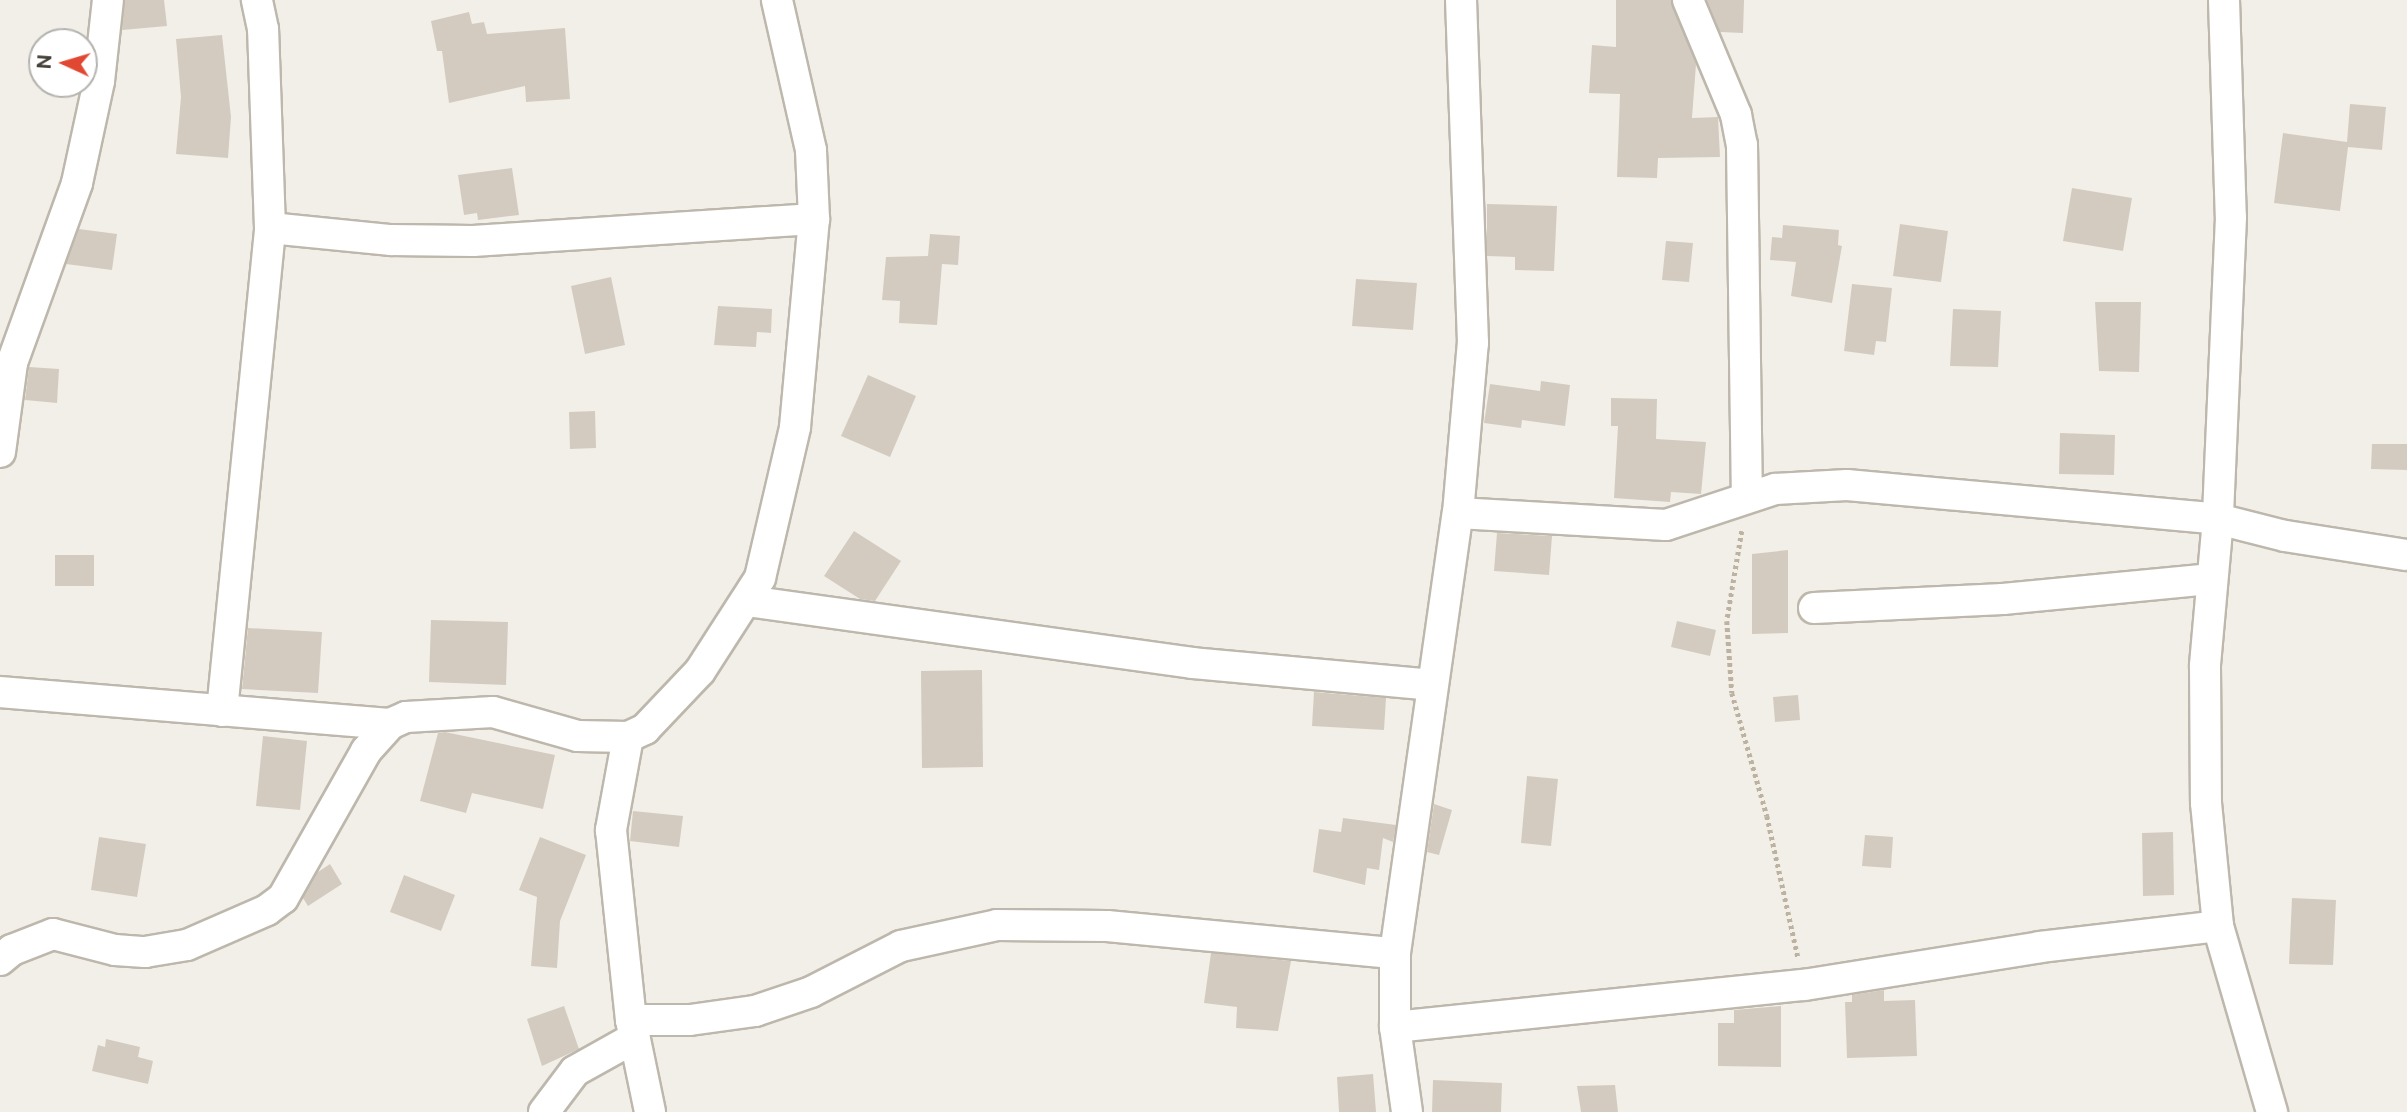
<!DOCTYPE html>
<html>
<head>
<meta charset="utf-8">
<style>
	body { margin:0 }
	#map { position:relative; width:2407px; height:1112px; overflow:hidden; background:#f2efe9; font-family:"Public Sans",sans-serif }
	div>[style] { position:absolute }
	[style*='--x'] { left:calc(var(--x)*1px); top:calc(var(--y)*1px); width:calc(var(--w)*1px); rotate:calc(var(--a)*1deg) }
	.building>* { inset:0; background:#d3cbc0 }
	.path>* { height:4.5px; margin-top:-2.25px; transform-origin:0; background:repeating-linear-gradient(90deg,#bdb29f 0 3.5px,transparent 0 7px) }
	.roads { filter:drop-shadow(2px 0 #bdb7ac) drop-shadow(-2px 0 #bdb7ac) drop-shadow(0 2px #bdb7ac) drop-shadow(0 -2px #bdb7ac) }
	.street>* { height:30px; margin:-15px; padding:0 15px; transform-origin:15px; border-radius:15px; background:#fff }
	span { translate:-50% -50%; white-space:nowrap; text-align:center; line-height:1.15; -webkit-text-stroke:5px #fff; paint-order:stroke }
	.north { position:absolute; left:28px; top:28px; width:70px; height:70px; box-sizing:border-box; background:#fff; border:2px solid #b5b3af; border-radius:50%; rotate:274deg; font-size:19px; font-weight:700; line-height:28px; text-align:center; color:#454038 }
	.north::after { content:''; display:block; margin:auto; width:24px; height:32px; background:#e14832; clip-path:polygon(50% 0,100% 100%,50% 72%,0 100%) }
</style>
</head>
<body>
<div id="map">
	<div class="building">
		<i style="clip-path:polygon(125px 0,164px 0,167px 26px,122px 30px)"></i>
		<i style="clip-path:polygon(1616px 0,1671px 0,1696px 64px,1692px 118px,1718px 117px,1720px 157px,1658px 158px,1657px 178px,1617px 177px,1620px 94px,1589px 93px,1592px 45px,1616px 47px)"></i>
		<i style="clip-path:polygon(1707px 0,1744px 0,1743px 33px,1720px 32px)"></i>
		<i style="clip-path:polygon(469px 12px,472px 24px,484px 22px,487px 34px,565px 28px,570px 99px,526px 102px,525px 86px,449px 103px,442px 51px,437px 51px,431px 21px)"></i>
		<i style="clip-path:polygon(222px 35px,231px 117px,228px 158px,176px 154px,181px 97px,176px 39px)"></i>
		<i style="clip-path:polygon(2350px 104px,2386px 107px,2382px 150px,2348px 147px,2340px 211px,2274px 203px,2283px 133px,2347px 142px)"></i>
		<i style="clip-path:polygon(512px 168px,519px 215px,478px 220px,477px 213px,464px 215px,458px 175px)"></i>
		<i style="clip-path:polygon(2072px 188px,2132px 198px,2123px 251px,2063px 241px)"></i>
		<i style="clip-path:polygon(1487px 204px,1557px 206px,1554px 271px,1515px 270px,1515px 257px,1487px 256px)"></i>
		<i style="clip-path:polygon(1900px 224px,1948px 231px,1941px 282px,1893px 276px)"></i>
		<i style="clip-path:polygon(1783px 225px,1839px 230px,1838px 245px,1842px 246px,1832px 303px,1791px 296px,1796px 262px,1770px 260px,1772px 237px,1782px 238px)"></i>
		<i style="clip-path:polygon(79px 229px,117px 234px,112px 270px,66px 264px)"></i>
		<i style="clip-path:polygon(930px 234px,960px 236px,958px 265px,942px 264px,937px 325px,899px 323px,900px 301px,882px 300px,886px 257px,928px 256px)"></i>
		<i style="clip-path:polygon(1666px 241px,1693px 243px,1689px 282px,1662px 280px)"></i>
		<i style="clip-path:polygon(611px 277px,625px 345px,585px 354px,571px 286px)"></i>
		<i style="clip-path:polygon(1356px 279px,1417px 283px,1413px 330px,1352px 326px)"></i>
		<i style="clip-path:polygon(1852px 284px,1892px 288px,1886px 342px,1876px 341px,1874px 355px,1844px 351px)"></i>
		<i style="clip-path:polygon(2095px 302px,2141px 302px,2139px 372px,2099px 371px)"></i>
		<i style="clip-path:polygon(718px 306px,772px 309px,771px 333px,757px 332px,756px 347px,714px 345px)"></i>
		<i style="clip-path:polygon(1953px 309px,2001px 311px,1998px 367px,1950px 366px)"></i>
		<i style="clip-path:polygon(29px 367px,59px 369px,57px 403px,25px 400px)"></i>
		<i style="clip-path:polygon(868px 375px,916px 396px,890px 457px,841px 436px)"></i>
		<i style="clip-path:polygon(1541px 381px,1570px 385px,1565px 426px,1522px 420px,1521px 428px,1484px 423px,1490px 384px,1540px 391px)"></i>
		<i style="clip-path:polygon(1611px 398px,1657px 399px,1656px 439px,1706px 442px,1701px 494px,1671px 492px,1670px 502px,1614px 498px,1618px 426px,1611px 426px)"></i>
		<i style="clip-path:polygon(595px 411px,596px 448px,570px 449px,569px 412px)"></i>
		<i style="clip-path:polygon(2060px 433px,2115px 435px,2114px 475px,2059px 474px)"></i>
		<i style="clip-path:polygon(2372px 444px,2407px 444px,2407px 470px,2371px 469px)"></i>
		<i style="clip-path:polygon(854px 531px,901px 561px,875px 601px,860px 599px,824px 576px)"></i>
		<i style="clip-path:polygon(1497px 533px,1552px 536px,1549px 575px,1494px 571px)"></i>
		<i style="clip-path:polygon(1788px 550px,1788px 633px,1752px 634px,1752px 554px)"></i>
		<i style="clip-path:polygon(55px 555px,94px 555px,94px 586px,55px 586px)"></i>
		<i style="clip-path:polygon(431px 620px,508px 622px,506px 685px,429px 682px)"></i>
		<i style="clip-path:polygon(1677px 621px,1716px 630px,1710px 656px,1671px 647px)"></i>
		<i style="clip-path:polygon(248px 628px,322px 632px,318px 693px,242px 689px)"></i>
		<i style="clip-path:polygon(982px 670px,983px 767px,922px 768px,921px 671px)"></i>
		<i style="clip-path:polygon(1314px 692px,1386px 698px,1384px 730px,1312px 726px)"></i>
		<i style="clip-path:polygon(1798px 695px,1800px 720px,1775px 722px,1773px 697px)"></i>
		<i style="clip-path:polygon(445px 732px,555px 755px,543px 809px,472px 793px,466px 813px,420px 801px,438px 733px)"></i>
		<i style="clip-path:polygon(263px 736px,307px 741px,300px 810px,256px 806px)"></i>
		<i style="clip-path:polygon(1527px 776px,1558px 779px,1551px 846px,1521px 843px)"></i>
		<i style="clip-path:polygon(1434px 804px,1452px 810px,1439px 855px,1427px 852px)"></i>
		<i style="clip-path:polygon(633px 811px,683px 816px,679px 847px,630px 841px)"></i>
		<i style="clip-path:polygon(1343px 818px,1396px 825px,1393px 842px,1383px 838px,1379px 870px,1367px 868px,1365px 885px,1313px 872px,1319px 829px,1341px 832px)"></i>
		<i style="clip-path:polygon(2173px 832px,2174px 895px,2143px 896px,2142px 833px)"></i>
		<i style="clip-path:polygon(1865px 835px,1893px 837px,1891px 868px,1862px 866px)"></i>
		<i style="clip-path:polygon(99px 837px,146px 844px,137px 897px,91px 890px)"></i>
		<i style="clip-path:polygon(540px 837px,586px 855px,560px 921px,557px 968px,531px 966px,537px 897px,519px 890px)"></i>
		<i style="clip-path:polygon(330px 864px,342px 884px,308px 906px,303px 898px,318px 872px)"></i>
		<i style="clip-path:polygon(404px 875px,455px 895px,441px 931px,390px 912px)"></i>
		<i style="clip-path:polygon(2292px 898px,2336px 900px,2333px 965px,2289px 964px)"></i>
		<i style="clip-path:polygon(1211px 953px,1291px 961px,1278px 1031px,1236px 1028px,1237px 1007px,1204px 1003px)"></i>
		<i style="clip-path:polygon(1884px 990px,1884px 1001px,1915px 1000px,1917px 1056px,1847px 1058px,1845px 1002px,1852px 1002px,1852px 995px)"></i>
		<i style="clip-path:polygon(564px 1006px,579px 1049px,542px 1066px,527px 1019px)"></i>
		<i style="clip-path:polygon(1781px 1006px,1781px 1067px,1718px 1066px,1718px 1023px,1734px 1023px,1734px 1010px)"></i>
		<i style="clip-path:polygon(106px 1039px,140px 1047px,138px 1057px,153px 1061px,148px 1084px,92px 1071px,98px 1045px,105px 1047px)"></i>
		<i style="clip-path:polygon(1373px 1074px,1376px 1112px,1339px 1112px,1337px 1077px)"></i>
		<i style="clip-path:polygon(1433px 1080px,1502px 1083px,1501px 1112px,1432px 1112px)"></i>
		<i style="clip-path:polygon(1615px 1085px,1618px 1112px,1581px 1112px,1577px 1086px)"></i>
	</div>
	<div class="path">
		<i style="--x:1742;--y:531;--w:91;--a:99.5"></i>
		<i style="--x:1727;--y:621;--w:72;--a:86"></i>
		<i style="--x:1732;--y:693;--w:128;--a:74.1"></i>
		<i style="--x:1767;--y:816;--w:144;--a:77.6"></i>
	</div>
	<div class="roads">
		<div class="street">
			<i style="--x:1688;--y:0;--w:125;--a:67.3"></i>
			<i style="--x:1736;--y:115;--w:31;--a:79"></i>
			<i style="--x:1742;--y:145;--w:351;--a:89.2"></i>
			<i style="--x:2224;--y:0;--w:217;--a:88.2"></i>
			<i style="--x:2231;--y:217;--w:302;--a:92.5"></i>
			<i style="--x:2218;--y:519;--w:148;--a:95.1"></i>
			<i style="--x:2205;--y:666;--w:137;--a:89.6"></i>
			<i style="--x:2206;--y:803;--w:124;--a:84.4"></i>
			<i style="--x:2218;--y:926;--w:194;--a:73.8"></i>
			<i style="--x:270;--y:228;--w:122;--a:5.7"></i>
			<i style="--x:391;--y:240;--w:82;--a:0.7"></i>
			<i style="--x:473;--y:241;--w:342;--a:-3.7"></i>
			<i style="--x:0;--y:452;--w:90;--a:-82.3"></i>
			<i style="--x:12;--y:363;--w:191;--a:-70.1"></i>
			<i style="--x:77;--y:183;--w:104;--a:-77.8"></i>
			<i style="--x:99;--y:81;--w:81;--a:-83.7"></i>
			<i style="--x:1458;--y:513;--w:208;--a:3.3"></i>
			<i style="--x:1666;--y:525;--w:115;--a:-18.3"></i>
			<i style="--x:1775;--y:489;--w:72;--a:-3.2"></i>
			<i style="--x:1847;--y:485;--w:373;--a:5.2"></i>
			<i style="--x:2218;--y:519;--w:69;--a:14.2"></i>
			<i style="--x:2285;--y:536;--w:123;--a:8.9"></i>
			<i style="--x:747;--y:601;--w:449;--a:7.9"></i>
			<i style="--x:1192;--y:663;--w:241;--a:5.2"></i>
			<i style="--x:1814;--y:608;--w:189;--a:-2.7"></i>
			<i style="--x:2003;--y:599;--w:210;--a:-5.5"></i>
			<i style="--x:0;--y:692;--w:391;--a:4.7"></i>
			<i style="--x:222;--y:711;--w:485;--a:-84.3"></i>
			<i style="--x:270;--y:228;--w:199;--a:-92"></i>
			<i style="--x:263;--y:29;--w:30;--a:-102"></i>
			<i style="--x:628;--y:737;--w:95;--a:100.4"></i>
			<i style="--x:611;--y:830;--w:191;--a:84"></i>
			<i style="--x:631;--y:1020;--w:94;--a:78.3"></i>
			<i style="--x:0;--y:960;--w:16;--a:-40"></i>
			<i style="--x:12;--y:950;--w:44;--a:-21.3"></i>
			<i style="--x:53;--y:934;--w:64;--a:14.5"></i>
			<i style="--x:115;--y:950;--w:30;--a:4"></i>
			<i style="--x:145;--y:952;--w:43;--a:-9.5"></i>
			<i style="--x:187;--y:945;--w:87;--a:-23.6"></i>
			<i style="--x:267;--y:910;--w:20;--a:-37"></i>
			<i style="--x:283;--y:898;--w:169;--a:-60.5"></i>
			<i style="--x:366;--y:751;--w:36;--a:-48"></i>
			<i style="--x:390;--y:724;--w:17;--a:-24"></i>
			<i style="--x:406;--y:717;--w:87;--a:-3.3"></i>
			<i style="--x:493;--y:712;--w:88;--a:15.8"></i>
			<i style="--x:578;--y:736;--w:50;--a:1.1"></i>
			<i style="--x:628;--y:737;--w:19;--a:-25"></i>
			<i style="--x:645;--y:729;--w:80;--a:-46.5"></i>
			<i style="--x:700;--y:671;--w:111;--a:-57.2"></i>
			<i style="--x:760;--y:578;--w:155;--a:-76.9"></i>
			<i style="--x:795;--y:427;--w:209;--a:-84.8"></i>
			<i style="--x:814;--y:219;--w:69;--a:-92.5"></i>
			<i style="--x:811;--y:150;--w:154;--a:-102.8"></i>
			<i style="--x:631;--y:1020;--w:59;--a:0"></i>
			<i style="--x:690;--y:1020;--w:66;--a:-7.9"></i>
			<i style="--x:755;--y:1011;--w:59;--a:-18.7"></i>
			<i style="--x:811;--y:992;--w:101;--a:-27.1"></i>
			<i style="--x:901;--y:946;--w:98;--a:-12.3"></i>
			<i style="--x:997;--y:925;--w:110;--a:0.5"></i>
			<i style="--x:1107;--y:926;--w:289;--a:5.4"></i>
			<i style="--x:1395;--y:1027;--w:411;--a:-5.9"></i>
			<i style="--x:1804;--y:985;--w:239;--a:-9.1"></i>
			<i style="--x:2040;--y:947;--w:179;--a:-6.7"></i>
			<i style="--x:544;--y:1112;--w:51;--a:-52.9"></i>
			<i style="--x:575;--y:1071;--w:68;--a:-29.2"></i>
			<i style="--x:1407;--y:1112;--w:86;--a:-98"></i>
			<i style="--x:1395;--y:1027;--w:74;--a:-90"></i>
			<i style="--x:1395;--y:953;--w:444;--a:-81.9"></i>
			<i style="--x:1458;--y:513;--w:171;--a:-85"></i>
			<i style="--x:1473;--y:343;--w:343;--a:-92"></i>
		</div>
	</div>
	<div class="north">N</div>
</div>
</body>
</html>
